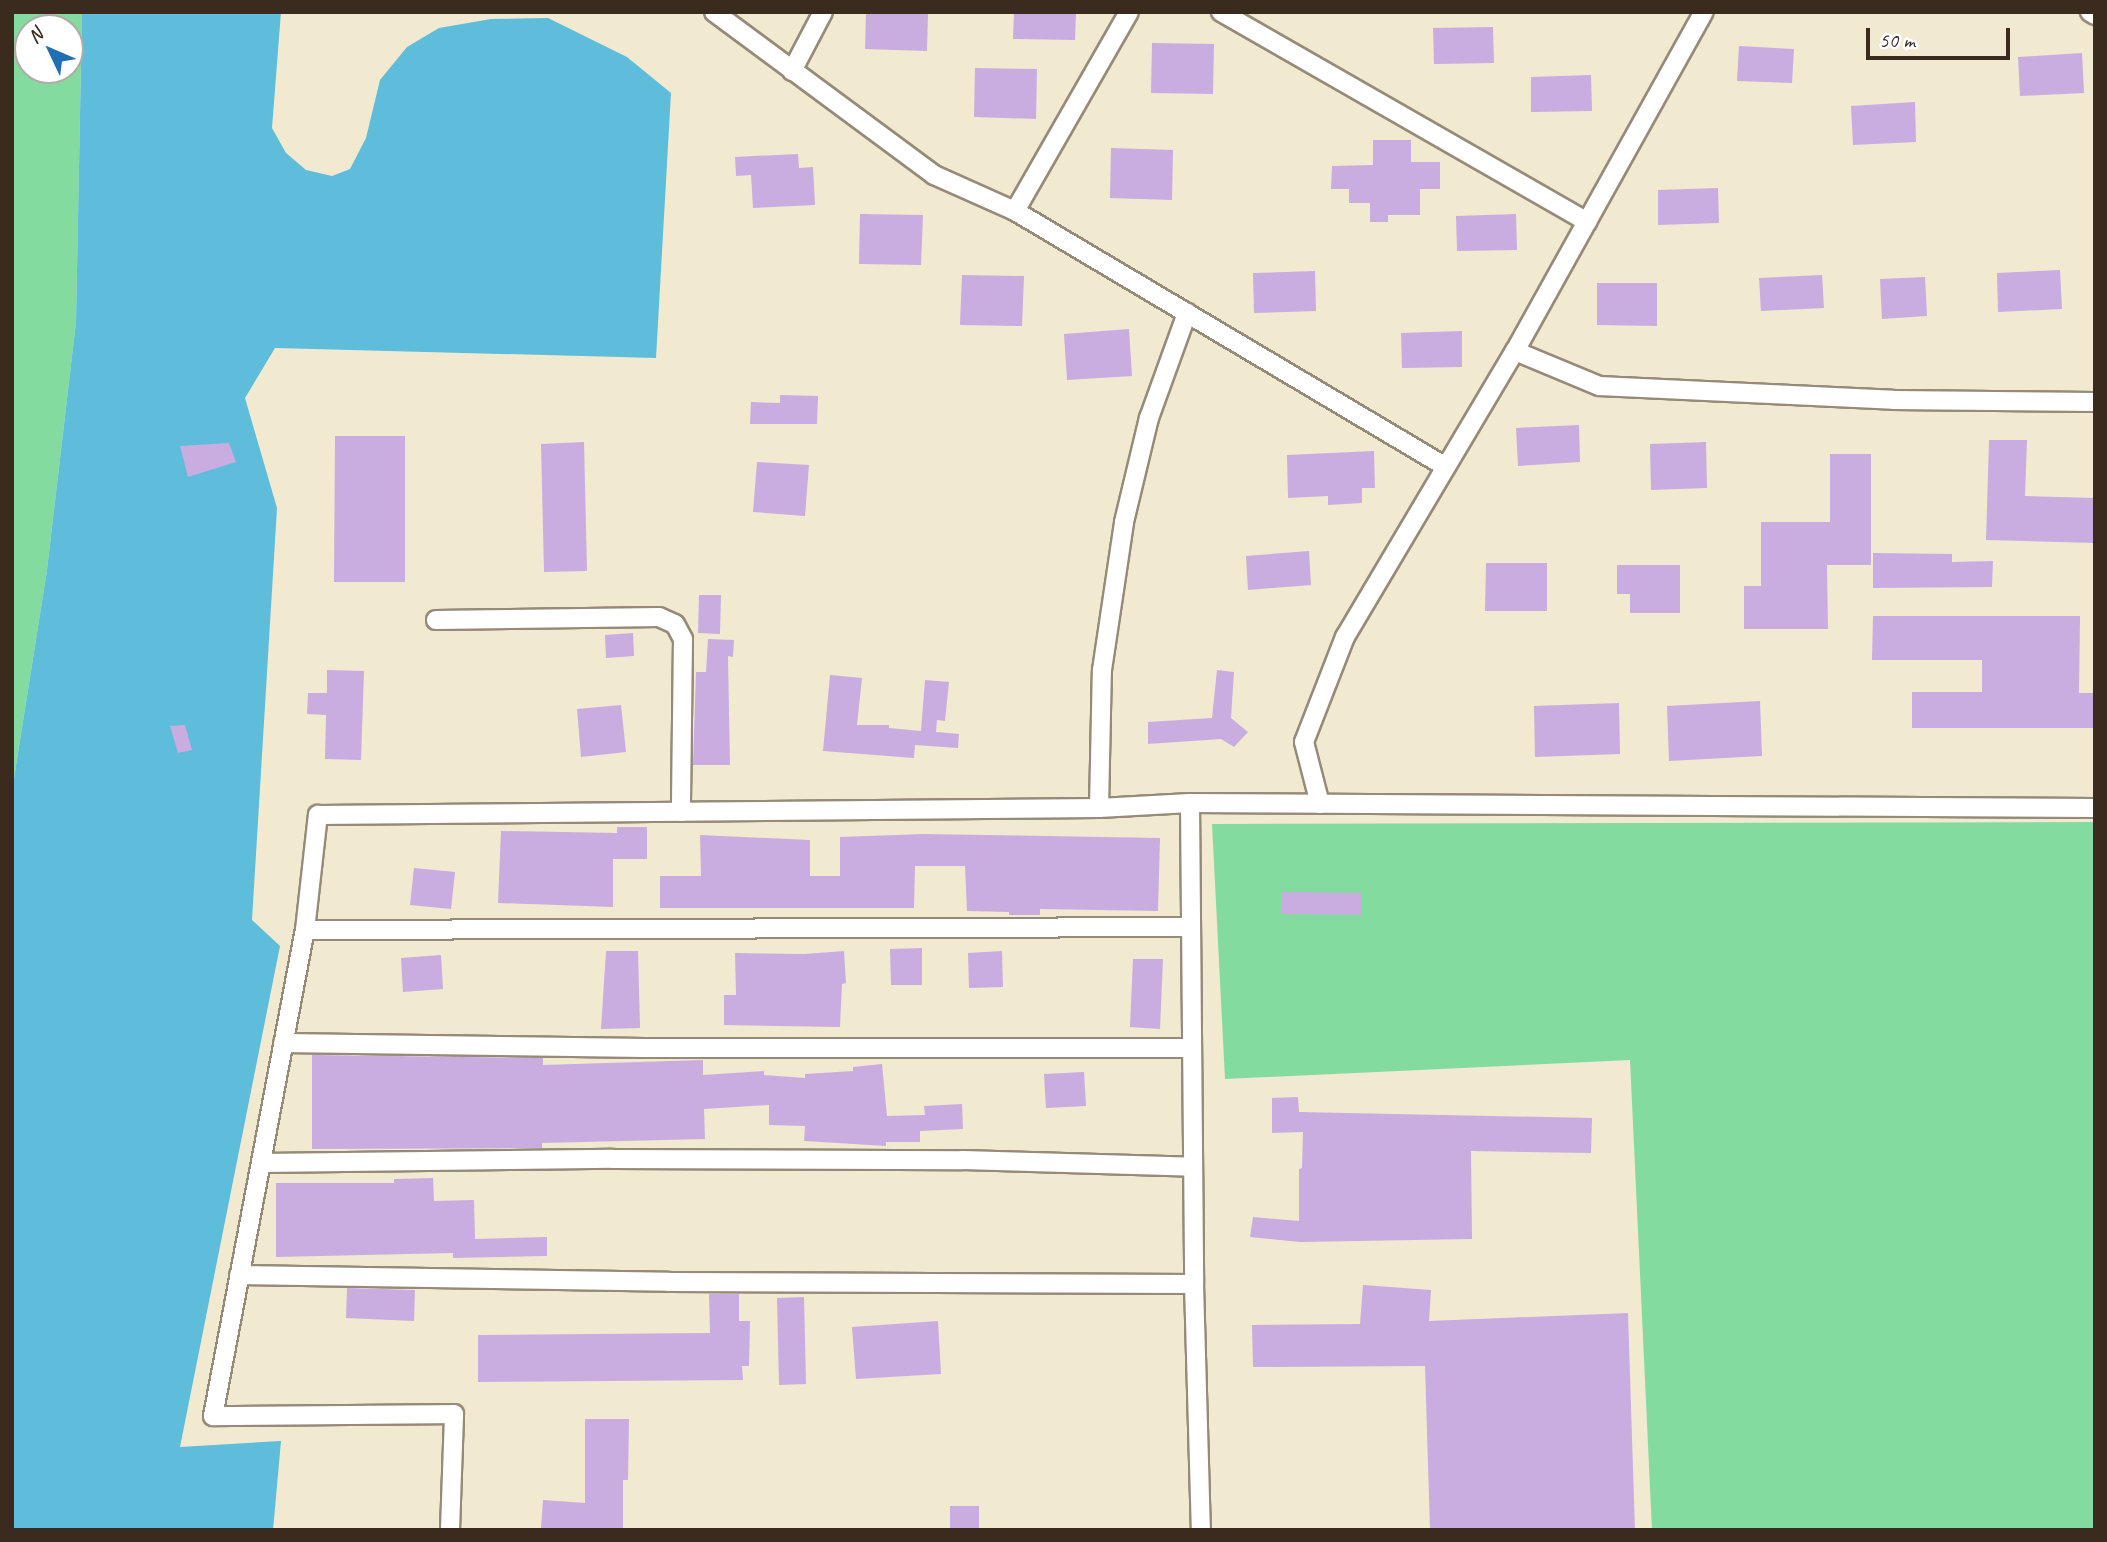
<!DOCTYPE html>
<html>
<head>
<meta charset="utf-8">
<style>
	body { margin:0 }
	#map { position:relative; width:2107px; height:1542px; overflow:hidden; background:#f2e9d1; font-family:Caveat,sans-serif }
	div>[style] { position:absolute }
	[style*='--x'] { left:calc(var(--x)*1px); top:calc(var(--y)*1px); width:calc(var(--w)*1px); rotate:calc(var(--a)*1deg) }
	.green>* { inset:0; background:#83dba0 }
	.water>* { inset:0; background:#5dbddb }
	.building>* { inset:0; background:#c9ace0 }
	.roads { filter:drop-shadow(2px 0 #968a78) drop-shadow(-2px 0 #968a78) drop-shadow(0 2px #968a78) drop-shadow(0 -2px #968a78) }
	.street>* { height:18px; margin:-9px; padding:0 9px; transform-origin:9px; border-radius:9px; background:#fff }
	span { translate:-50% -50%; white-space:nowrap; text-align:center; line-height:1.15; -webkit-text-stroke:5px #fff; paint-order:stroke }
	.frame { position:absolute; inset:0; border:14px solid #3b2a1e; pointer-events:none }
	.north { position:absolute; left:14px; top:14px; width:70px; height:70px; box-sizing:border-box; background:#fff; border:2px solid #b1aaa5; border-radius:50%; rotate:314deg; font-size:19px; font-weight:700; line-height:28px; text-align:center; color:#3b2a1e }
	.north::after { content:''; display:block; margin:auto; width:24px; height:32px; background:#1f6fb2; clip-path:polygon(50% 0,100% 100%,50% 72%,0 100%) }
	.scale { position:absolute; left:1866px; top:28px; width:144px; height:32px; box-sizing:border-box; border:4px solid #3b2a1e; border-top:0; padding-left:9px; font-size:21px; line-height:24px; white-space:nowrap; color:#3b2a1e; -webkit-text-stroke:5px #fff; paint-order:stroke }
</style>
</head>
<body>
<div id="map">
	<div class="green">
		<i style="clip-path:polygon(evenodd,12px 12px,82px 12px,76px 322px,47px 570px,12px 791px,12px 12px,28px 28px,70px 28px,70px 70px,28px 70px,28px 28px)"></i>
		<i style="clip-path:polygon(2095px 822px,2095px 1530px,1652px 1530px,1630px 1060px,1225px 1079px,1212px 824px)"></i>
	</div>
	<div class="water">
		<i style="clip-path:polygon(82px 12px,281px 12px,272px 128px,286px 153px,306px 170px,332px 176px,350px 169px,366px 138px,380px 80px,407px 47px,439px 28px,491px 19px,548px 18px,627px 57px,671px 93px,656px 358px,275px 348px,245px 398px,277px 508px,252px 920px,280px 946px,180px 1447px,281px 1441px,273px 1530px,12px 1530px,12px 791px,47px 570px,76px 322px)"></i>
	</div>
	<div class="building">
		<i style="clip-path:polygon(866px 12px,928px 12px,927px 51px,865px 49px)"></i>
		<i style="clip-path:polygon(1014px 12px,1076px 12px,1075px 40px,1013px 39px)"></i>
		<i style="clip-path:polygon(1493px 27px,1494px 63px,1434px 64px,1433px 28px)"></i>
		<i style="clip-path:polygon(1152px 43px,1214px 44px,1213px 94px,1151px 93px)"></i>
		<i style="clip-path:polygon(1739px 46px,1794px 49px,1792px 83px,1737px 81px)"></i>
		<i style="clip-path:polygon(2082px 53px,2084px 93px,2020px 96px,2018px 57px)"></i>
		<i style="clip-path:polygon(975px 68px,1037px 69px,1036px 119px,974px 117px)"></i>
		<i style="clip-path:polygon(1591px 75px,1592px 111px,1531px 112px,1531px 77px)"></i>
		<i style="clip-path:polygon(1915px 102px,1916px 142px,1853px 145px,1851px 106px)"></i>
		<i style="clip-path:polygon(1373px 140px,1411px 140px,1411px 162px,1440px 162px,1440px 189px,1420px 189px,1420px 215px,1388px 215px,1388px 222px,1370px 222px,1370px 203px,1349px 203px,1349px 189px,1331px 189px,1332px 166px,1373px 165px)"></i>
		<i style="clip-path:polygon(1111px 148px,1173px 150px,1172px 200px,1110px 198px)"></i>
		<i style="clip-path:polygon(798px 154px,799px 168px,813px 167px,815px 205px,753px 208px,751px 175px,736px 176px,735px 157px)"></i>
		<i style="clip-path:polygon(1718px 188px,1719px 223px,1658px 225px,1658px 190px)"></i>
		<i style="clip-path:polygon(860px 214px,923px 215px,921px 265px,859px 264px)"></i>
		<i style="clip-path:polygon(1516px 214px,1517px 250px,1457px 251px,1456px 216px)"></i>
		<i style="clip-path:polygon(2060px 270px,2062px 309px,1998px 312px,1997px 273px)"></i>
		<i style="clip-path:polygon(1315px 271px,1316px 311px,1254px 313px,1253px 273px)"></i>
		<i style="clip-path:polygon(962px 275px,1024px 276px,1022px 326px,960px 325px)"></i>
		<i style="clip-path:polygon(1822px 275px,1824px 308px,1761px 311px,1759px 278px)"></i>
		<i style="clip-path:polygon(1925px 277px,1927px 316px,1882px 319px,1880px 279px)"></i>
		<i style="clip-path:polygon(1597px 283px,1657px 283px,1657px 326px,1597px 325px)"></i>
		<i style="clip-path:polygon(1129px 329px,1132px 376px,1067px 380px,1064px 334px)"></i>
		<i style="clip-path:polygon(1462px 331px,1462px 367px,1402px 368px,1401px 333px)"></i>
		<i style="clip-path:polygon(780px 395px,818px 396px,817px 424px,750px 424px,751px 402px,780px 403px)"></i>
		<i style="clip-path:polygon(1579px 425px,1580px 462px,1518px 466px,1516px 428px)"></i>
		<i style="clip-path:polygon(335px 436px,405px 436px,405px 582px,334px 582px)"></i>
		<i style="clip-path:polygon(1989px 440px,2027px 440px,2025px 496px,2095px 498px,2095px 543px,1986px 540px)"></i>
		<i style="clip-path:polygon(584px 442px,587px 571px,544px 572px,541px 444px)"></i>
		<i style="clip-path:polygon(1706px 442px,1707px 488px,1651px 490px,1650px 444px)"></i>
		<i style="clip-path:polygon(229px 443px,236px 462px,188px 477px,180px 446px)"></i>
		<i style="clip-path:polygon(1374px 451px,1375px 488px,1362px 488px,1362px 503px,1328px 505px,1328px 496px,1288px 498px,1287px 455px)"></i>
		<i style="clip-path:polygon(1830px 454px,1871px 454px,1871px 565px,1827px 565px,1828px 629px,1744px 629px,1744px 586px,1761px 586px,1761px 522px,1830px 522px)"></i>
		<i style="clip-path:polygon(757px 462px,809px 465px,805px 516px,753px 512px)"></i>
		<i style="clip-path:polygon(1309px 551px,1311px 585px,1248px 590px,1246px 556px)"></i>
		<i style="clip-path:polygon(1873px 553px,1952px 554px,1952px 562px,1993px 561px,1992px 587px,1873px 588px)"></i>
		<i style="clip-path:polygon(1486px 563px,1547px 563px,1547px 611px,1485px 611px)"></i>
		<i style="clip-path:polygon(1617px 565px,1680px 565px,1680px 613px,1630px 613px,1630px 594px,1617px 594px)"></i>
		<i style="clip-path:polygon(699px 595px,721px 595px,720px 634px,698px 633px)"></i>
		<i style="clip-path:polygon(1873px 616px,2080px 616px,2079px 693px,2095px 693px,2095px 728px,1912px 728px,1912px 692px,1982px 692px,1982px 660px,1872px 660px)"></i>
		<i style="clip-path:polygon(633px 633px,634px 656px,606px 658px,605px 635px)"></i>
		<i style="clip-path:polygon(708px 639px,734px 640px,733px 657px,728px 656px,730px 765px,693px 765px,696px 672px,706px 672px)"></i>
		<i style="clip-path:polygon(327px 670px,364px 671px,361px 760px,325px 759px,326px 715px,307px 714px,308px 693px,327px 693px)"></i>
		<i style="clip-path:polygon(1217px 670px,1234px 672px,1231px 718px,1248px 732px,1234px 747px,1221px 739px,1148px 744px,1148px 722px,1212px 718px)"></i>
		<i style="clip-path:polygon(830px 675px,862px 678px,857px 725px,889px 725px,889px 728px,921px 731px,925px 680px,949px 682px,945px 721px,937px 720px,936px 732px,959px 734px,958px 748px,915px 745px,914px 758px,823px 751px)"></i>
		<i style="clip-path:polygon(1760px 701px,1762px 756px,1669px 761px,1667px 706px)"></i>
		<i style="clip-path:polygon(1619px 703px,1620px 754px,1535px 757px,1534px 706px)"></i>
		<i style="clip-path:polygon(621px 705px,626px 752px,581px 757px,577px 709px)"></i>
		<i style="clip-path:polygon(185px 725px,192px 750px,178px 753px,170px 726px)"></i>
		<i style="clip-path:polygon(617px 827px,647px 827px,647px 859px,613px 859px,613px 907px,498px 903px,501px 831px,617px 833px)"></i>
		<i style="clip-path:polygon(923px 834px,1160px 838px,1158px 911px,1040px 909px,1040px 915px,1009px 915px,1009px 912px,967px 911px,965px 866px,915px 866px,914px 908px,660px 908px,660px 876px,701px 876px,700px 835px,810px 840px,810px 876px,840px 876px,840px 837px)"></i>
		<i style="clip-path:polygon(414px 868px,455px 872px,451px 909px,410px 905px)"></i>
		<i style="clip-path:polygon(1282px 892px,1361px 893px,1361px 915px,1281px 914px)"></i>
		<i style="clip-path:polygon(922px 948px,922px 985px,891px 985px,890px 949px)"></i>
		<i style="clip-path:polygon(606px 951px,638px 951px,640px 1028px,601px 1029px)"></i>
		<i style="clip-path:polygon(844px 951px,846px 983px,842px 984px,840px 1027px,724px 1025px,724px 995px,736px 995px,735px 953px,805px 954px)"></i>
		<i style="clip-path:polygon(1002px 951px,1003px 987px,969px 988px,968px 953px)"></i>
		<i style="clip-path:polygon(441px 955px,443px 989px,403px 992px,401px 958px)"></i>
		<i style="clip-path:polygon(1133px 959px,1163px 959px,1160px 1029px,1130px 1027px)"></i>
		<i style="clip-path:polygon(312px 1055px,543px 1058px,543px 1065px,703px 1060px,703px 1075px,764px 1071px,764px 1075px,805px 1078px,805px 1074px,853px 1071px,853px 1067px,882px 1064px,887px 1116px,925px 1115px,924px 1106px,962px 1104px,963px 1129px,920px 1131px,920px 1142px,886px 1142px,886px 1146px,804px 1141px,805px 1126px,769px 1125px,769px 1105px,704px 1109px,705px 1139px,542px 1143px,542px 1148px,312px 1149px)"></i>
		<i style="clip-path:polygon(1084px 1072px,1086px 1106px,1046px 1108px,1044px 1074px)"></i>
		<i style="clip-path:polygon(1298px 1097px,1299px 1112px,1592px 1118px,1591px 1153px,1471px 1151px,1472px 1239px,1300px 1242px,1250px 1237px,1253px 1217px,1299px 1221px,1299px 1169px,1302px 1168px,1303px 1132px,1272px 1133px,1272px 1098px)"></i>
		<i style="clip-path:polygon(433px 1178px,434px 1201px,474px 1200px,475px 1239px,547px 1237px,547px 1256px,453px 1258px,453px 1253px,276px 1257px,276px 1183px,394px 1183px,394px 1179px)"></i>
		<i style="clip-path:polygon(1363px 1285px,1431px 1290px,1429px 1321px,1628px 1313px,1635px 1530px,1430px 1530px,1425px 1366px,1253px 1367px,1252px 1325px,1360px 1324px)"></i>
		<i style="clip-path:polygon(347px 1288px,415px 1290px,414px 1321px,346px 1318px)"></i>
		<i style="clip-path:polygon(709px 1294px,739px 1294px,739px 1321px,750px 1321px,749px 1366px,742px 1366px,743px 1380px,478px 1382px,478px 1335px,710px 1333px)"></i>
		<i style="clip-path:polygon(804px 1297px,806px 1384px,779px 1385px,777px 1298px)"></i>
		<i style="clip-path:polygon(938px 1321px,941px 1374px,856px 1379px,852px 1327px)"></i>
		<i style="clip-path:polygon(585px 1419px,629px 1419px,628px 1480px,623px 1480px,623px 1530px,541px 1528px,543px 1500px,585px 1503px)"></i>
		<i style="clip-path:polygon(950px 1506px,979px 1506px,979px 1530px,950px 1530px)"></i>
	</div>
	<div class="roads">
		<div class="street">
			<i style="--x:714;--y:12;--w:274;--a:36.5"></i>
			<i style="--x:934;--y:175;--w:89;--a:24"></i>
			<i style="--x:1015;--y:211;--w:501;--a:30.71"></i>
			<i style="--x:1221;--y:12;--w:422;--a:29.8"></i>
			<i style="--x:2090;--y:12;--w:6;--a:31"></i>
			<i style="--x:792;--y:71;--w:67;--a:-62.3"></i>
			<i style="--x:1015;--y:211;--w:229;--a:-60.2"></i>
			<i style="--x:1515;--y:351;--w:91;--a:22.6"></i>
			<i style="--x:1599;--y:386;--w:294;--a:2.7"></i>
			<i style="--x:1893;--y:400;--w:202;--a:0.6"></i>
			<i style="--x:436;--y:620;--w:223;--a:-0.8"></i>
			<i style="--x:659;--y:617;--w:17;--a:24"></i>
			<i style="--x:675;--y:624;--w:17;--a:62"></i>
			<i style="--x:683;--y:639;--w:173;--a:90.7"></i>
			<i style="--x:1190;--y:803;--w:481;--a:89.5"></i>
			<i style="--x:1194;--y:1284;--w:246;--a:88.4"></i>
			<i style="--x:1320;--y:804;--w:64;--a:-104.5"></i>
			<i style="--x:1304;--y:742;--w:113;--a:-68.7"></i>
			<i style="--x:1345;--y:637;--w:333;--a:-59.3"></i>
			<i style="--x:1515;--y:351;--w:388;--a:-60.9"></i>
			<i style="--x:1099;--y:808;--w:138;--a:-88.8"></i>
			<i style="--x:1102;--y:670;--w:150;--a:-81.5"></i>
			<i style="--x:1124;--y:522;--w:107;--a:-76.5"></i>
			<i style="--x:1149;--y:418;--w:112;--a:-70.1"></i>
			<i style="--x:305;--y:930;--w:886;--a:-0.19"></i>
			<i style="--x:283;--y:1043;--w:362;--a:0.8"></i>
			<i style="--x:645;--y:1048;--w:547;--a:0"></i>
			<i style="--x:262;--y:1163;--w:351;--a:-0.7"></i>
			<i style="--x:613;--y:1159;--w:350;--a:0.2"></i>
			<i style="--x:963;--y:1160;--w:230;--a:1.7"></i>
			<i style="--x:239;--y:1275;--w:430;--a:0.9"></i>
			<i style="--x:669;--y:1282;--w:525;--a:0.22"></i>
			<i style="--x:450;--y:1530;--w:116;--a:-88"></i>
			<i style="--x:454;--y:1414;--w:241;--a:179.5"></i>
			<i style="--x:213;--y:1416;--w:495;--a:-79.3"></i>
			<i style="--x:305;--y:930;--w:116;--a:-83.6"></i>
			<i style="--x:318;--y:815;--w:781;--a:-0.51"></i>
			<i style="--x:1099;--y:808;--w:91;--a:-3.1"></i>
			<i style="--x:1190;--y:803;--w:905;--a:0.32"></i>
		</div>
	</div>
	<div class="frame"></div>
	<div class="north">N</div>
	<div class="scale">50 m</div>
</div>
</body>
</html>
